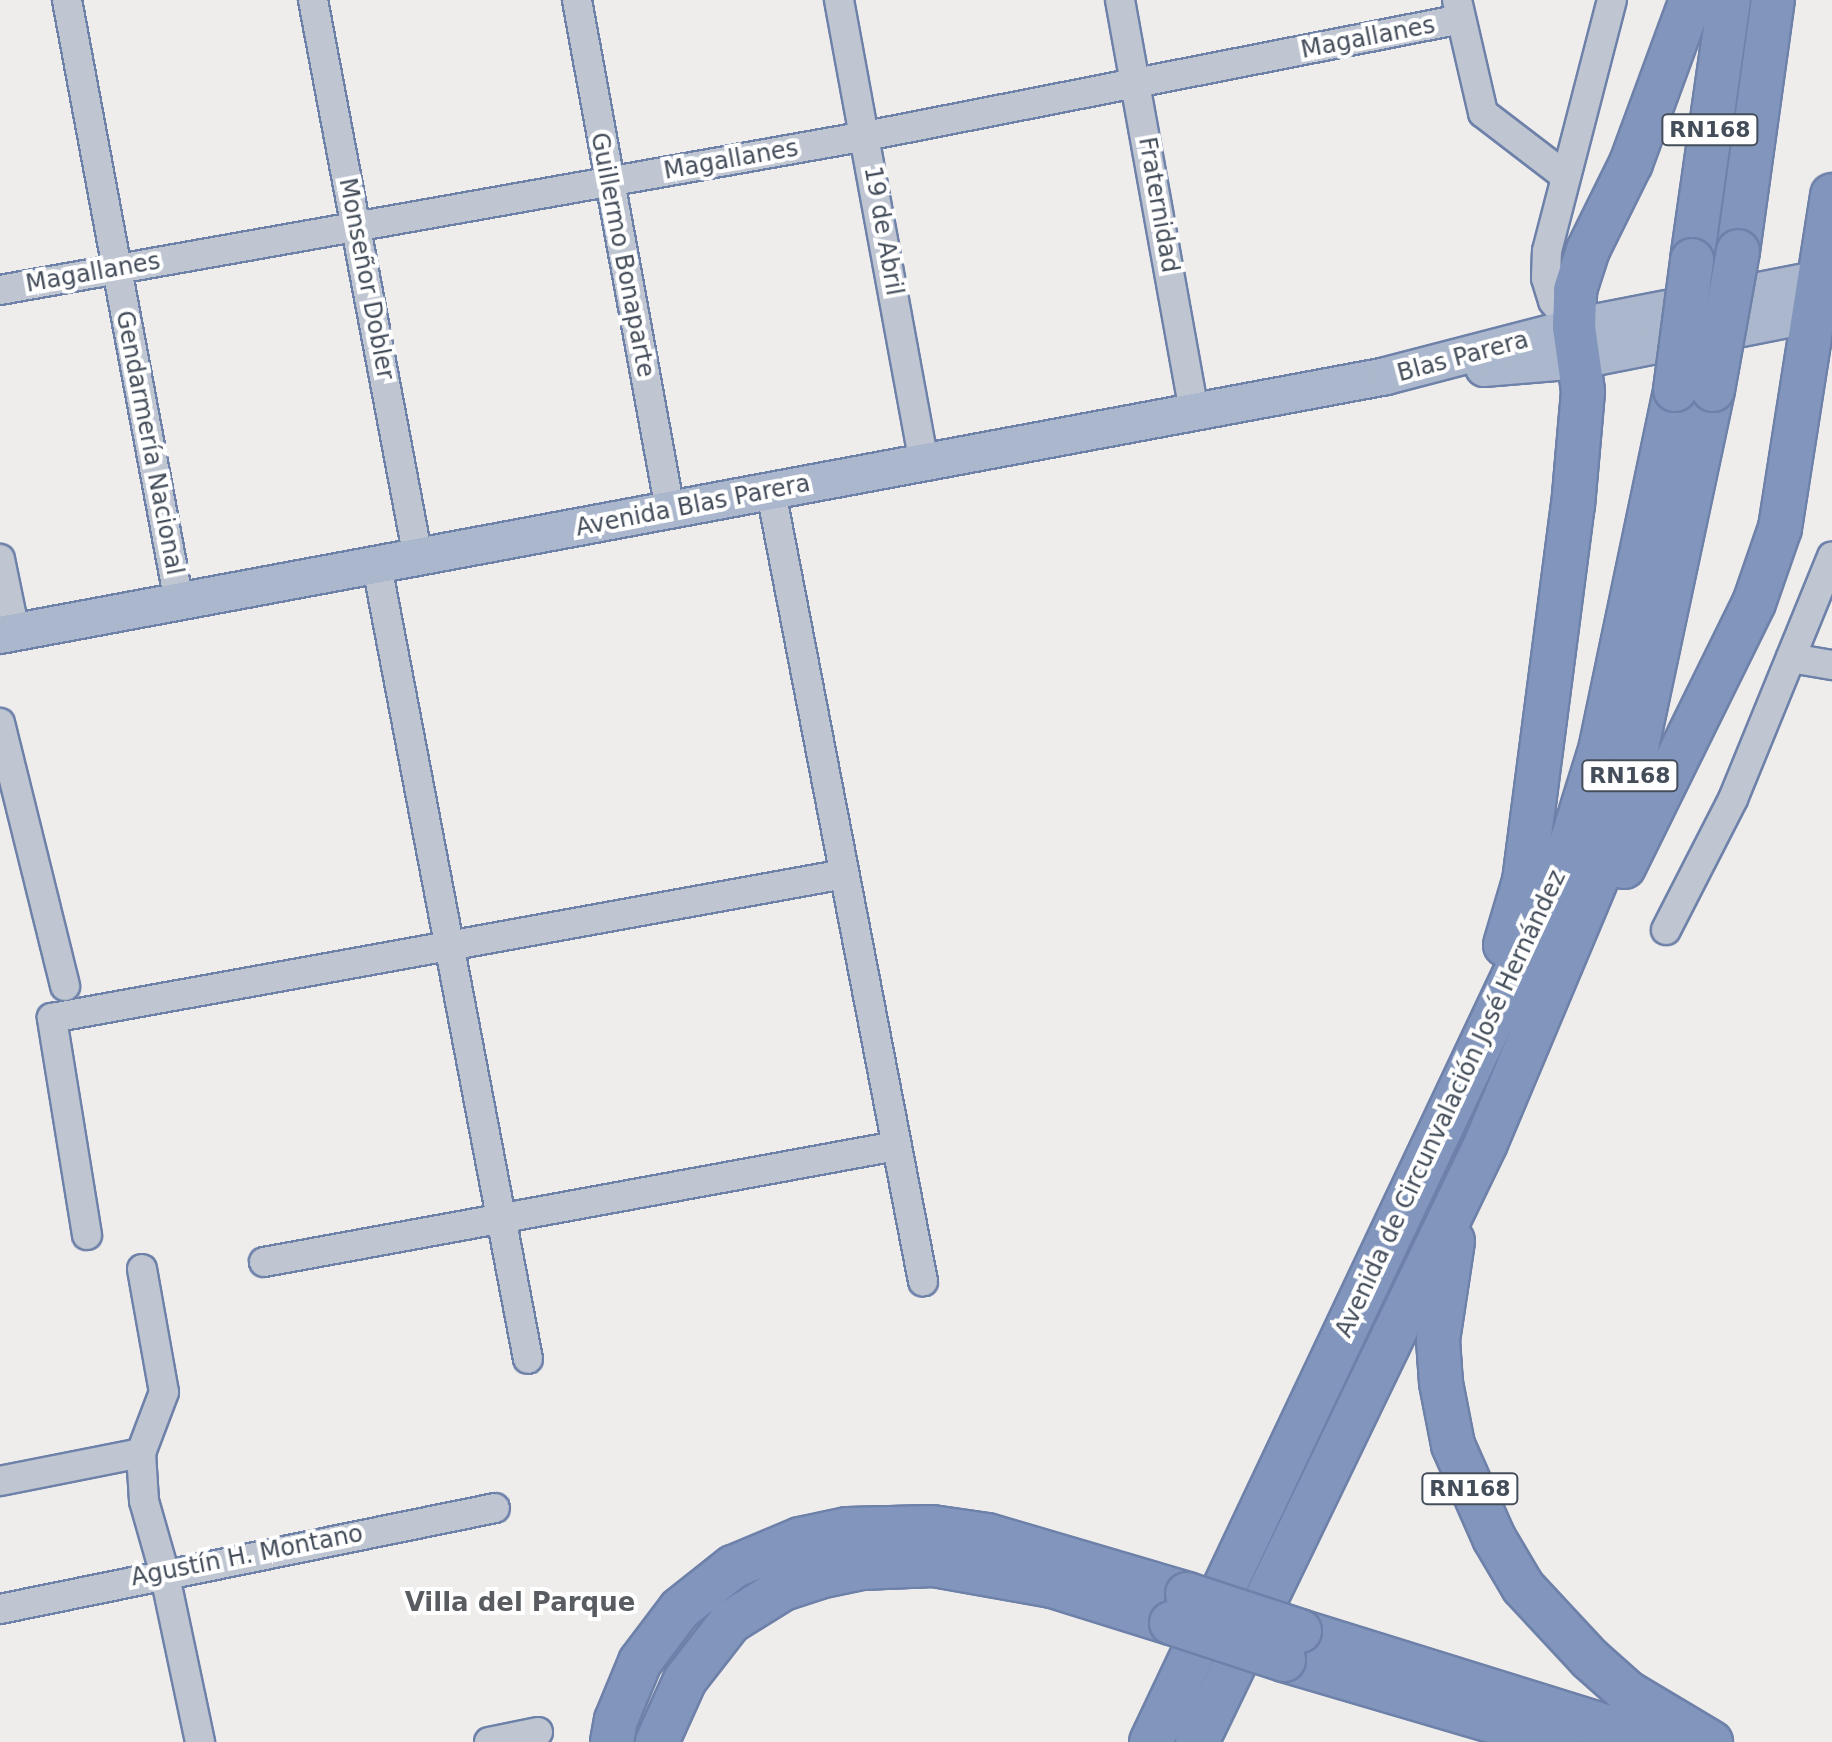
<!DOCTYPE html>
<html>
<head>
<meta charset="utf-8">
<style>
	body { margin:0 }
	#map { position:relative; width:1832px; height:1742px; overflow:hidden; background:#efedec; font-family:"DejaVu Sans",sans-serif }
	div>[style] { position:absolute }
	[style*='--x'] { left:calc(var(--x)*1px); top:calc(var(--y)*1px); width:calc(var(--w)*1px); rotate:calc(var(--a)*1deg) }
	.roads { filter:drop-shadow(2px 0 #6e81a9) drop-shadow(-2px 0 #6e81a9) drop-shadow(0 2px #6e81a9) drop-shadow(0 -2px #6e81a9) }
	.minor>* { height:28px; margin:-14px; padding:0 14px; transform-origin:14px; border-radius:14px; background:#bfc6d2 }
	.major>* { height:36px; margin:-18px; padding:0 18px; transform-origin:18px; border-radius:18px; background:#abb7cc }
	.highway>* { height:42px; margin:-21px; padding:0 21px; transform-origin:21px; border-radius:21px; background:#8296bd }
	.bridges { filter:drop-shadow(2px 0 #6e81a9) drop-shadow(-2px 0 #6e81a9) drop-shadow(0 2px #6e81a9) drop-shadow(0 -2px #6e81a9) }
	.highway-bridge>* { height:42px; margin:-21px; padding:0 21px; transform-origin:21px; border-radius:21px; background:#8296bd }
	span { translate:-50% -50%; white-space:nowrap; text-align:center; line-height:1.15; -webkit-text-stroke:8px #fff; paint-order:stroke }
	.shield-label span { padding:2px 6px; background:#fff; border:2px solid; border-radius:6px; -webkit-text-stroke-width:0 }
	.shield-label { font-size:22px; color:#444d5a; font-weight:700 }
	.street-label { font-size:24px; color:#444d5a }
	.neighbourhood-label { font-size:26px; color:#595c61; font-weight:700 }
</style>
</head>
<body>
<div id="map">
	<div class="roads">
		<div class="minor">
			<i style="--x:67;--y:0;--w:612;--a:79.46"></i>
			<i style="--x:313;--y:0;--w:568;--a:79.34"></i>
			<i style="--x:577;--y:0;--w:518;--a:79.67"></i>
			<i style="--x:839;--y:0;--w:471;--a:79.6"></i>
			<i style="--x:1120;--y:0;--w:418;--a:79.8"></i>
			<i style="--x:1457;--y:0;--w:116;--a:77"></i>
			<i style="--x:1483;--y:113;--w:103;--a:37.5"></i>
			<i style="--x:0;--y:290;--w:880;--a:-10.08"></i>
			<i style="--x:866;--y:136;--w:606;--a:-11.12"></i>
			<i style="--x:1574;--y:327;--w:33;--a:-129"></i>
			<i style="--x:1553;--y:301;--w:24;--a:-107"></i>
			<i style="--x:1546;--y:278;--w:27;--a:-88"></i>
			<i style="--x:1547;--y:251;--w:259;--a:-75.5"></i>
			<i style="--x:771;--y:492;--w:804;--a:79.1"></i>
			<i style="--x:0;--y:559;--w:75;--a:78.4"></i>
			<i style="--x:377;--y:566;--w:807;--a:79.22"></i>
			<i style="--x:1791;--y:658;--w:42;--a:9.7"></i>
			<i style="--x:0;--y:723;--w:271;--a:76.1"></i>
			<i style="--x:1666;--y:930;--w:147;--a:-62.9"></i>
			<i style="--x:1733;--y:799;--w:262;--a:-67.8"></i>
			<i style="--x:87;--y:1235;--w:220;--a:-99.2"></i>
			<i style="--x:52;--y:1018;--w:805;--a:-10.3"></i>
			<i style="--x:264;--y:1262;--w:643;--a:-10.4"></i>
			<i style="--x:142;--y:1269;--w:125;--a:79.9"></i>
			<i style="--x:164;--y:1392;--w:65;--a:110.7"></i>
			<i style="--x:141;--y:1453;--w:48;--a:86.4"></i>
			<i style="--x:144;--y:1501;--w:73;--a:74.1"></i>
			<i style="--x:164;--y:1571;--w:175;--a:78.1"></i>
			<i style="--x:0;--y:1481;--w:144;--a:-11.2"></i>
			<i style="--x:0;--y:1609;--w:505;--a:-11.53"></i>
			<i style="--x:489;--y:1742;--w:50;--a:-11.5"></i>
		</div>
		<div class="major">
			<i style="--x:1484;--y:368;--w:96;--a:-4.8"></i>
			<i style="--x:1580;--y:360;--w:242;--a:-11.2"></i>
			<i style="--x:0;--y:635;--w:1410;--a:-10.58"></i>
			<i style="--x:1386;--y:376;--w:194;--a:-14.6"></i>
			<i style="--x:1574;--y:327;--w:252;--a:-11"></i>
		</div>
		<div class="highway">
			<i style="--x:1738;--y:251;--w:253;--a:-82.1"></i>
			<i style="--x:1692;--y:260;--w:263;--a:-81.9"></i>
			<i style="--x:1624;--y:867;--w:294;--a:-63.8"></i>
			<i style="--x:1754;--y:603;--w:79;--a:-70.9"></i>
			<i style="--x:1780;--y:528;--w:337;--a:-81.1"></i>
			<i style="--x:1505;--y:945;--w:67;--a:-73.5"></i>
			<i style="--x:1524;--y:881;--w:378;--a:-82.6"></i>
			<i style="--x:1573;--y:506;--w:115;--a:-85"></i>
			<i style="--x:1583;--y:391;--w:65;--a:-98"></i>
			<i style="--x:1574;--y:327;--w:37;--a:-88"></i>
			<i style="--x:1575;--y:290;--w:42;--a:-72"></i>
			<i style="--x:1588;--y:250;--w:97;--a:-63.7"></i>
			<i style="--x:1631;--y:163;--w:174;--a:-69.8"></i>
			<i style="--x:1453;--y:1241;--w:100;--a:98.6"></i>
			<i style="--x:1438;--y:1340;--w:43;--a:86"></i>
			<i style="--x:1441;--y:1383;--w:63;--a:79"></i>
			<i style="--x:1453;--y:1445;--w:102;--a:66.2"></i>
			<i style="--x:1494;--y:1538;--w:57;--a:59.4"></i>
			<i style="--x:1523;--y:1587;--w:98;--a:47.1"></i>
			<i style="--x:1590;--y:1659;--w:50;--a:41.7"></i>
			<i style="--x:1627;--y:1692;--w:98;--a:30.8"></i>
			<i style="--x:1300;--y:1631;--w:373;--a:17.3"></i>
			<i style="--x:1284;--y:1660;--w:290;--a:16.4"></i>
			<i style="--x:612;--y:1742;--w:22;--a:-80"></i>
			<i style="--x:616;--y:1720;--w:63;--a:-67.5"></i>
			<i style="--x:640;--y:1662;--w:66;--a:-53"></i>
			<i style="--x:680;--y:1609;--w:68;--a:-38.4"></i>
			<i style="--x:733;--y:1567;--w:73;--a:-22.7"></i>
			<i style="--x:800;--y:1539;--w:48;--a:-12"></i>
			<i style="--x:847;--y:1529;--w:85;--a:-1.3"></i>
			<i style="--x:932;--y:1527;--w:56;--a:8.3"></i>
			<i style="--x:987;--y:1535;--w:209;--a:16.4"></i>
			<i style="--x:657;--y:1742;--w:68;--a:-65.7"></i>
			<i style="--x:685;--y:1680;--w:73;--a:-52.2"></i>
			<i style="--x:730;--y:1622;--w:62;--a:-31.9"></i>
			<i style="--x:783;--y:1589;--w:38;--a:-18"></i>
			<i style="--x:819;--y:1577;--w:44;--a:-11.8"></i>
			<i style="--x:862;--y:1568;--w:72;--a:-2.4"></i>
			<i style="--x:934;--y:1565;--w:120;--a:10.1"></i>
			<i style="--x:1052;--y:1586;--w:125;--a:17.3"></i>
			<i style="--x:1151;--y:1742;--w:959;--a:-64.69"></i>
			<i style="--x:1561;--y:875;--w:131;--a:-72.7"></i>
			<i style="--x:1600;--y:750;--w:368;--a:-78.2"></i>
			<i style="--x:1197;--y:1742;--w:665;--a:-64.24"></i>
			<i style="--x:1486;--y:1143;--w:290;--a:-67.2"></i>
			<i style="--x:1598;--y:876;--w:130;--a:-73"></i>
			<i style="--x:1636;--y:752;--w:370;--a:-78"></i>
		</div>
	</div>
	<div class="bridges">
		<div class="highway-bridge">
			<i style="--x:1675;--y:390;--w:131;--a:-82.5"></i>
			<i style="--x:1713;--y:390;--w:141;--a:-79.8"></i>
			<i style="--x:1187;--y:1594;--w:119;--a:18.1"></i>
			<i style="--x:1171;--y:1623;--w:119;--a:18.1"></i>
		</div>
	</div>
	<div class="shield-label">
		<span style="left:1710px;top:130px">RN168</span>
		<span style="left:1630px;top:776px">RN168</span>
		<span style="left:1470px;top:1489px">RN168</span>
	</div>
	<div class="street-label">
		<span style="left:1368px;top:38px;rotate:-11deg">Magallanes</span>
		<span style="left:731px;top:160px;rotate:-10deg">Magallanes</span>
		<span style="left:1158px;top:205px;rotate:80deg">Fraternidad</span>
		<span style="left:883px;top:231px;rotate:80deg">19 de Abril</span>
		<span style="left:622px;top:255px;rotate:79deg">Guillermo Bonaparte</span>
		<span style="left:93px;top:273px;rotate:-10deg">Magallanes</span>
		<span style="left:366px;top:279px;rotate:79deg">Monseñor Dobler</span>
		<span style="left:1463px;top:357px;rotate:-15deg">Blas Parera</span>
		<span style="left:149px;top:443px;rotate:79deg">Gendarmería Nacional</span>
		<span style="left:693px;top:506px;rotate:-11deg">Avenida Blas Parera</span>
		<span style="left:1451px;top:1104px;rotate:-65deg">Avenida de Circunvalación José Hernández</span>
		<span style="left:247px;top:1556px;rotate:-11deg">Agustín H. Montano</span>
	</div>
	<div class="neighbourhood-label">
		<span style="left:520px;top:1603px">Villa del Parque</span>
	</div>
</div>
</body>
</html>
